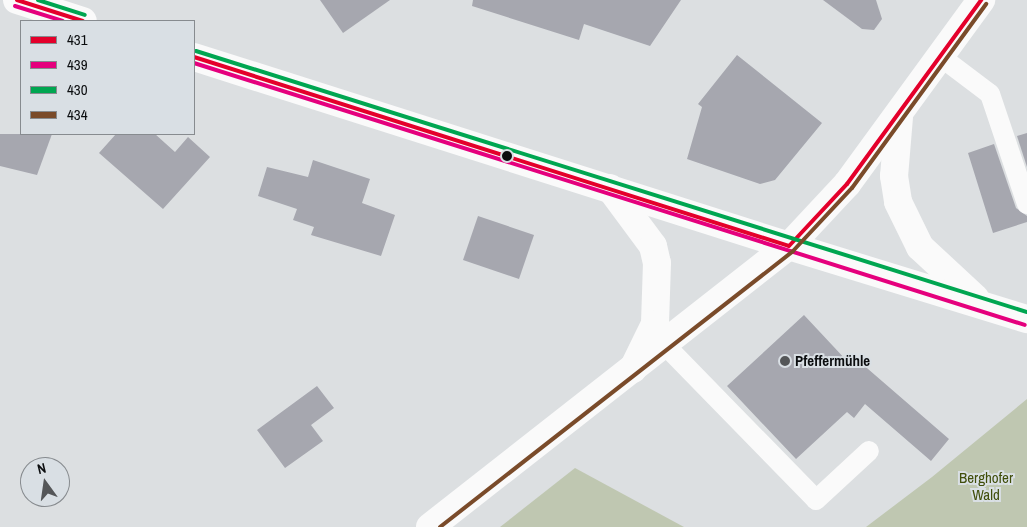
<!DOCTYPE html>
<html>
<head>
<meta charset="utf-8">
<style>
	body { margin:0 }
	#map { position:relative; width:1027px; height:527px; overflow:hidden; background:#dcdfe1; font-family:"Archivo Narrow",sans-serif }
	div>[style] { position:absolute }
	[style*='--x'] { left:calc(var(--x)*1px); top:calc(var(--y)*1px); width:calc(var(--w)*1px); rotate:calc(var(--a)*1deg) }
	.forest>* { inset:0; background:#bfc7b1 }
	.building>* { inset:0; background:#a6a7af }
	.service>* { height:20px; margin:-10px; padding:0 10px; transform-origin:10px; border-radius:10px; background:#fafafa }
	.tertiary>* { height:28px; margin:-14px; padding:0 14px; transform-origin:14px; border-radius:14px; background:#fafafa }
	.secondary>* { height:28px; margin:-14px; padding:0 14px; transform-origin:14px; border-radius:14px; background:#fafafa }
	.bus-1>* { height:4px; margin:-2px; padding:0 2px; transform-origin:2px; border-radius:2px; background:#e4002b }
	.bus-2>* { height:4px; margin:-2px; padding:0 2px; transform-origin:2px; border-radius:2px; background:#e5007d }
	.bus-3>* { height:4px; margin:-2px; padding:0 2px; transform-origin:2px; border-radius:2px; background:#00a651 }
	.bus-4>* { height:4px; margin:-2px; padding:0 2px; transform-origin:2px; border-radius:2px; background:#7a4b2a }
	.dots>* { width:14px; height:14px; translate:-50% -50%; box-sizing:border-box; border:2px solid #d9dfe4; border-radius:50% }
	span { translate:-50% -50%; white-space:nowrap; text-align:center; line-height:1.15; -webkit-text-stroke:4px #d9dfe4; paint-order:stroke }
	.poi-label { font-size:15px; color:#0b0d0f; font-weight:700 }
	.left { translate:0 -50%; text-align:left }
	.park-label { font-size:15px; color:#404e0b }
	.legend { position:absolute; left:20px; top:20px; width:175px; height:115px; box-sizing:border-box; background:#d9dfe4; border:1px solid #878b8f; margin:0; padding:6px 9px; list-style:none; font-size:15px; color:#0b0d0f }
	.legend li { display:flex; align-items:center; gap:10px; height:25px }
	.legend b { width:25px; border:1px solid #878b8f }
	.north { position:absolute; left:20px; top:457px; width:50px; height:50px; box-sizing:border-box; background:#d9dfe4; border:1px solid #878b8f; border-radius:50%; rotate:346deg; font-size:14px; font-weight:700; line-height:20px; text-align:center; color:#0b0d0f }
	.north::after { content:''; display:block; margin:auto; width:18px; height:22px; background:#545658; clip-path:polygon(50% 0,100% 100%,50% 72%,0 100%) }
</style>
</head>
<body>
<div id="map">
	<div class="forest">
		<i style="clip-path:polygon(1027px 399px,1027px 527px,866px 527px,932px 477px)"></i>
		<i style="clip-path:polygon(575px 468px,684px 527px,500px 527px)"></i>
	</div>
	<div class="building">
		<i style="clip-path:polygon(320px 0,390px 0,343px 33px)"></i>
		<i style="clip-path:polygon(473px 0,681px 0,650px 46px,584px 24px,579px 40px,472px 6px)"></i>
		<i style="clip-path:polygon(823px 0,876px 0,882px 19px,874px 30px,862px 29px)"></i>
		<i style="clip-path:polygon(737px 55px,822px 123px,775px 180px,760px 184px,687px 159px,702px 107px,698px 104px)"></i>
		<i style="clip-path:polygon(1027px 133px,1027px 167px,1017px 136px)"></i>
		<i style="clip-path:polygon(0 134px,52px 134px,37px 175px,0 166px)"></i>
		<i style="clip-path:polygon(116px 134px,155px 134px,175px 152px,188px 137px,210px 157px,163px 209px,99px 153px)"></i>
		<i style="clip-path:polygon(994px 144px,1016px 208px,1027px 216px,1027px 222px,993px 233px,968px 153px)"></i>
		<i style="clip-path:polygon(313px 160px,370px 179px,362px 203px,395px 215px,381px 256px,311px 235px,314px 227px,293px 220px,297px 209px,258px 196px,267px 167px,308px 177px)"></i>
		<i style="clip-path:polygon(478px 216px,534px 235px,519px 279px,463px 260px)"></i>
		<i style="clip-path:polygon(804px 315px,847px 361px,853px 356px,949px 439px,931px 461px,865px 404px,854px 418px,847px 412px,796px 459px,727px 386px)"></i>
		<i style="clip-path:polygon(317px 386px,334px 408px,311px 425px,323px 441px,285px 468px,257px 430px)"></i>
	</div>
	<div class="service">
		<i style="--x:941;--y:57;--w:61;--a:37.1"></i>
		<i style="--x:990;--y:94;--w:116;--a:71.4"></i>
		<i style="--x:665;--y:345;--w:216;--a:45.7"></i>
		<i style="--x:816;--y:500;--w:72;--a:-42.8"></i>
	</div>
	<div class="tertiary">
		<i style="--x:17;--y:0;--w:69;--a:17.7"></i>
		<i style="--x:194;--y:57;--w:624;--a:17.62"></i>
		<i style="--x:610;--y:188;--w:72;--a:53.4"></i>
		<i style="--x:653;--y:246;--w:17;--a:77"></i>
		<i style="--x:657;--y:263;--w:61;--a:91.9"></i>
		<i style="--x:655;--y:324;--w:50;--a:116.1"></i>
	</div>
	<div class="secondary">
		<i style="--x:899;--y:117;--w:59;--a:94.8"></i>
		<i style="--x:894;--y:176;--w:26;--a:81"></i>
		<i style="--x:898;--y:202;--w:50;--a:63.9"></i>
		<i style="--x:920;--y:247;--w:75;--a:42.8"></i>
		<i style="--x:789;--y:246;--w:249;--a:17.1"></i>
		<i style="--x:430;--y:527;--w:456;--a:-38.1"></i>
		<i style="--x:789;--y:246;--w:85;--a:-46.9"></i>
		<i style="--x:847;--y:184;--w:228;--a:-53.9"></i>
	</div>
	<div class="bus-1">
		<i style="--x:17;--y:0;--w:69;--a:17.7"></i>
		<i style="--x:194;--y:57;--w:624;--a:17.62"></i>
		<i style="--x:789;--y:246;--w:85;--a:-46.9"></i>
		<i style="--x:847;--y:184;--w:228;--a:-53.9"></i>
	</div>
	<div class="bus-2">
		<i style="--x:15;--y:6;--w:50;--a:17.4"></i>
		<i style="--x:194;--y:63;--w:871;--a:17.5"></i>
	</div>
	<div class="bus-3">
		<i style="--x:38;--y:0;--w:49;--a:17.7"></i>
		<i style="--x:196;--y:51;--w:871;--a:17.44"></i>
	</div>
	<div class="bus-4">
		<i style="--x:440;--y:527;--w:448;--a:-38"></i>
		<i style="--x:793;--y:251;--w:86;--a:-46.9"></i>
		<i style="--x:852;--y:188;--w:228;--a:-53.9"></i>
	</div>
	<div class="dots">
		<i style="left:507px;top:156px;background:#0b0d0f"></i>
		<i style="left:785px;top:361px;background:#545658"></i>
	</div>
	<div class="poi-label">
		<span class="left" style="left:795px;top:361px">Pfeffermühle</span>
	</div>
	<div class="park-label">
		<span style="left:986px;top:486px">Berghofer<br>Wald</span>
	</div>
	<ul class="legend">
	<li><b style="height:6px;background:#e4002b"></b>431</li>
	<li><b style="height:6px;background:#e5007d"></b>439</li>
	<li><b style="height:6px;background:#00a651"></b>430</li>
	<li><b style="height:6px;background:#7a4b2a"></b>434</li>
	</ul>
	<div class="north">N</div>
</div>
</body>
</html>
